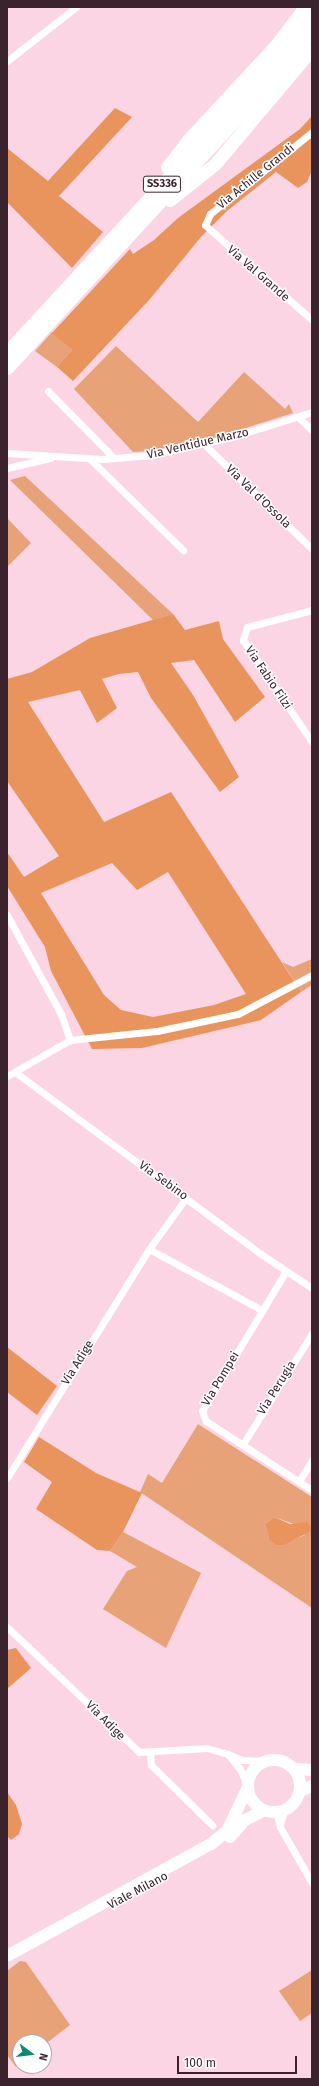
<!DOCTYPE html>
<html>
<head>
<meta charset="utf-8">
<style>
	body { margin:0 }
	#map { position:relative; width:319px; height:2086px; overflow:hidden; background:#fbd5e4; font-family:"Fira Sans",sans-serif }
	div>[style] { position:absolute }
	[style*='--x'] { left:calc(var(--x)*1px); top:calc(var(--y)*1px); width:calc(var(--w)*1px); rotate:calc(var(--a)*1deg) }
	.green>* { inset:0; background:#e8a278 }
	.forest>* { inset:0; background:#ea945d }
	.street>* { height:7px; margin:-3.5px; padding:0 3.5px; transform-origin:3.5px; border-radius:3.5px; background:#fff }
	.primary>* { height:12px; margin:-6px; padding:0 6px; transform-origin:6px; border-radius:6px; background:#fff }
	.primary>.ring { margin:-6px; padding:0; box-sizing:content-box; background:none; border:12px solid #fff; border-radius:50% }
	.highway>* { height:13px; margin:-6.5px; padding:0 6.5px; transform-origin:6.5px; border-radius:6.5px; background:#fff }
	span { translate:-50% -50%; white-space:nowrap; text-align:center; line-height:1.15; -webkit-text-stroke:3px #fff; paint-order:stroke }
	.shield-label span { padding:1px 3px; background:#fff; border:1px solid; border-radius:3px; -webkit-text-stroke-width:0 }
	.shield-label { font-size:11px; color:#3b232e; font-weight:700 }
	.street-label { font-size:12px; color:#3b232e }
	.frame { position:absolute; inset:0; border:8px solid #3b232e; pointer-events:none }
	.north { position:absolute; left:12px; top:2034px; width:40px; height:40px; box-sizing:border-box; background:#fff; border:1px solid #b1a7ab; border-radius:50%; rotate:105deg; font-size:11px; font-weight:700; line-height:16px; text-align:center; color:#3b232e }
	.north::after { content:''; display:block; margin:auto; width:14px; height:18px; background:#0b8a6f; clip-path:polygon(50% 0,100% 100%,50% 72%,0 100%) }
	.scale { position:absolute; left:177px; top:2056px; width:120px; height:18px; box-sizing:border-box; border:2px solid #3b232e; border-top:0; padding-left:5px; font-size:12px; line-height:14px; white-space:nowrap; color:#3b232e; -webkit-text-stroke:3px #fff; paint-order:stroke }
</style>
</head>
<body>
<div id="map">
	<div class="green">
		<i style="clip-path:polygon(52px 332px,72px 350px,57px 367px,35px 351px)"></i>
		<i style="clip-path:polygon(116px 346px,198px 422px,244px 372px,285px 409px,289px 404px,293px 413px,214px 438px,151px 451px,133px 452px,74px 389px)"></i>
		<i style="clip-path:polygon(25px 476px,173px 614px,153px 620px,10px 480px)"></i>
		<i style="clip-path:polygon(7px 518px,31px 543px,7px 567px)"></i>
		<i style="clip-path:polygon(312px 959px,312px 985px,301px 992px,282px 962px,293px 967px)"></i>
		<i style="clip-path:polygon(evenodd,198px 1424px,312px 1497px,312px 1608px,140px 1492px,148px 1474px,162px 1483px,198px 1424px,274px 1517px,294px 1524px,305px 1535px,290px 1541px,269px 1539px,265px 1524px,274px 1517px)"></i>
		<i style="clip-path:polygon(123px 1532px,201px 1573px,166px 1648px,103px 1609px,127px 1571px,137px 1567px,110px 1551px)"></i>
		<i style="clip-path:polygon(20px 1961px,26px 1962px,70px 2025px,44px 2045px,44px 2042px,20px 2042px,20px 2064px,16px 2067px,7px 2055px,7px 1971px)"></i>
		<i style="clip-path:polygon(312px 1970px,312px 2013px,300px 2021px,279px 1991px)"></i>
	</div>
	<div class="forest">
		<i style="clip-path:polygon(115px 108px,132px 117px,59px 196px,103px 232px,72px 268px,7px 202px,7px 148px,48px 181px)"></i>
		<i style="clip-path:polygon(312px 116px,312px 170px,307px 182px,298px 188px,276px 172px,227px 211px,201px 237px,150px 299px,73px 381px,57px 367px,72px 350px,52px 333px,130px 249px,133px 254px,154px 240px,178px 218px,300px 129px)"></i>
		<i style="clip-path:polygon(evenodd,173px 614px,185px 630px,219px 621px,223px 639px,265px 697px,235px 722px,194px 660px,171px 663px,193px 695px,239px 777px,220px 792px,151px 698px,138px 672px,119px 674px,102px 679px,117px 708px,97px 723px,80px 690px,28px 702px,104px 822px,171px 792px,301px 992px,261px 1020px,142px 1048px,92px 1049px,51px 971px,45px 947px,7px 886px,7px 852px,24px 877px,59px 856px,7px 781px,7px 679px,32px 672px,90px 638px,173px 614px,112px 863px,137px 890px,168px 872px,246px 994px,214px 1005px,153px 1017px,121px 1010px,104px 995px,41px 893px,112px 863px)"></i>
		<i style="clip-path:polygon(7px 1347px,57px 1386px,37px 1415px,7px 1392px)"></i>
		<i style="clip-path:polygon(39px 1437px,96px 1473px,142px 1493px,123px 1532px,110px 1551px,97px 1550px,36px 1509px,52px 1482px,24px 1462px)"></i>
		<i style="clip-path:polygon(274px 1517px,290px 1524px,307px 1522px,311px 1527px,309px 1532px,284px 1545px,276px 1545px,269px 1539px,265px 1524px)"></i>
		<i style="clip-path:polygon(16px 1648px,31px 1668px,7px 1689px,7px 1650px)"></i>
		<i style="clip-path:polygon(7px 1792px,16px 1805px,22px 1824px,19px 1834px,11px 1840px,7px 1836px)"></i>
	</div>
	<div class="street">
		<i style="--x:7;--y:61;--w:88;--a:-38"></i>
		<i style="--x:312;--y:132;--w:131;--a:141.2"></i>
		<i style="--x:210;--y:214;--w:12;--a:114"></i>
		<i style="--x:205;--y:225;--w:143;--a:41.6"></i>
		<i style="--x:48;--y:391;--w:94;--a:45.4"></i>
		<i style="--x:299;--y:418;--w:18;--a:43"></i>
		<i style="--x:204;--y:444;--w:151;--a:44.2"></i>
		<i style="--x:7;--y:453;--w:96;--a:3.6"></i>
		<i style="--x:103;--y:459;--w:48;--a:-4.8"></i>
		<i style="--x:151;--y:455;--w:83;--a:-12.5"></i>
		<i style="--x:232;--y:437;--w:84;--a:-17.4"></i>
		<i style="--x:89;--y:458;--w:132;--a:44.4"></i>
		<i style="--x:7;--y:468;--w:44;--a:-13.1"></i>
		<i style="--x:312;--y:610;--w:67;--a:165.3"></i>
		<i style="--x:247;--y:627;--w:14;--a:107"></i>
		<i style="--x:243;--y:640;--w:123;--a:55.9"></i>
		<i style="--x:7;--y:915;--w:113;--a:61.4"></i>
		<i style="--x:61;--y:1014;--w:28;--a:71"></i>
		<i style="--x:15;--y:1072;--w:306;--a:36.5"></i>
		<i style="--x:261;--y:1254;--w:61;--a:33.7"></i>
		<i style="--x:7;--y:1076;--w:73;--a:-29.7"></i>
		<i style="--x:70;--y:1040;--w:87;--a:-5.9"></i>
		<i style="--x:157;--y:1031;--w:83;--a:-11.9"></i>
		<i style="--x:238;--y:1014;--w:84;--a:-27.8"></i>
		<i style="--x:149;--y:1249;--w:128;--a:28.4"></i>
		<i style="--x:286;--y:1271;--w:163;--a:121"></i>
		<i style="--x:202;--y:1411;--w:11;--a:68"></i>
		<i style="--x:206;--y:1421;--w:126;--a:33.1"></i>
		<i style="--x:243;--y:1444;--w:131;--a:-58.1"></i>
		<i style="--x:7;--y:1478;--w:269;--a:-58.2"></i>
		<i style="--x:149;--y:1249;--w:63;--a:-54"></i>
		<i style="--x:299;--y:1481;--w:25;--a:-58"></i>
		<i style="--x:7;--y:1627;--w:182;--a:43.4"></i>
		<i style="--x:139;--y:1752;--w:68;--a:-3.4"></i>
		<i style="--x:207;--y:1748;--w:22;--a:16"></i>
		<i style="--x:150;--y:1752;--w:13;--a:86"></i>
		<i style="--x:151;--y:1765;--w:86;--a:44.5"></i>
		<i style="--x:248;--y:1787;--w:20;--a:-114"></i>
		<i style="--x:240;--y:1769;--w:19;--a:-129"></i>
		<i style="--x:228;--y:1754;--w:15;--a:23"></i>
		<i style="--x:242;--y:1760;--w:23;--a:2"></i>
		<i style="--x:276;--y:1812;--w:16;--a:75"></i>
		<i style="--x:280;--y:1827;--w:64;--a:60.3"></i>
		<i style="--x:280;--y:1825;--w:15;--a:-74"></i>
	</div>
	<div class="primary">
		<i class="ring" style="left:248px;top:1760px;width:40px;height:40px"></i>
		<i style="--x:295;--y:1769;--w:17;--a:3"></i>
		<i style="--x:300;--y:1791;--w:13;--a:-23"></i>
		<i style="--x:230;--y:1837;--w:23;--a:-49"></i>
		<i style="--x:245;--y:1820;--w:20;--a:-27"></i>
		<i style="--x:7;--y:1956;--w:233;--a:-28.8"></i>
		<i style="--x:211;--y:1844;--w:21;--a:-39"></i>
		<i style="--x:227;--y:1831;--w:49;--a:-64.5"></i>
	</div>
	<div class="highway">
		<i style="--x:167;--y:167;--w:34;--a:-52"></i>
		<i style="--x:188;--y:140;--w:131;--a:-47.2"></i>
		<i style="--x:277;--y:44;--w:45;--a:-53.1"></i>
		<i style="--x:170;--y:200;--w:58;--a:-38.7"></i>
		<i style="--x:215;--y:164;--w:150;--a:-49.9"></i>
		<i style="--x:7;--y:352;--w:359;--a:-47.3"></i>
		<i style="--x:251;--y:88;--w:98;--a:-51.6"></i>
		<i style="--x:7;--y:368;--w:372;--a:-47.4"></i>
		<i style="--x:259;--y:94;--w:83;--a:-50.4"></i>
	</div>
	<div class="shield-label">
		<span style="left:162px;top:184px">SS336</span>
	</div>
	<div class="street-label">
		<span style="left:256px;top:177px;rotate:-39deg">Via Achille Grandi</span>
		<span style="left:258px;top:274px;rotate:41deg">Via Val Grande</span>
		<span style="left:198px;top:444px;rotate:-13deg">Via Ventidue Marzo</span>
		<span style="left:258px;top:497px;rotate:44deg">Via Val d'Ossola</span>
		<span style="left:268px;top:678px;rotate:56deg">Via Fabio Filzi</span>
		<span style="left:163px;top:1181px;rotate:36deg">Via Sebino</span>
		<span style="left:78px;top:1363px;rotate:-58deg">Via Adige</span>
		<span style="left:221px;top:1379px;rotate:-59deg">Via Pompei</span>
		<span style="left:277px;top:1388px;rotate:-58deg">Via Perugia</span>
		<span style="left:105px;top:1721px;rotate:45deg">Via Adige</span>
		<span style="left:138px;top:1891px;rotate:-28deg">Viale Milano</span>
	</div>
	<div class="frame"></div>
	<div class="north">N</div>
	<div class="scale">100 m</div>
</div>
</body>
</html>
